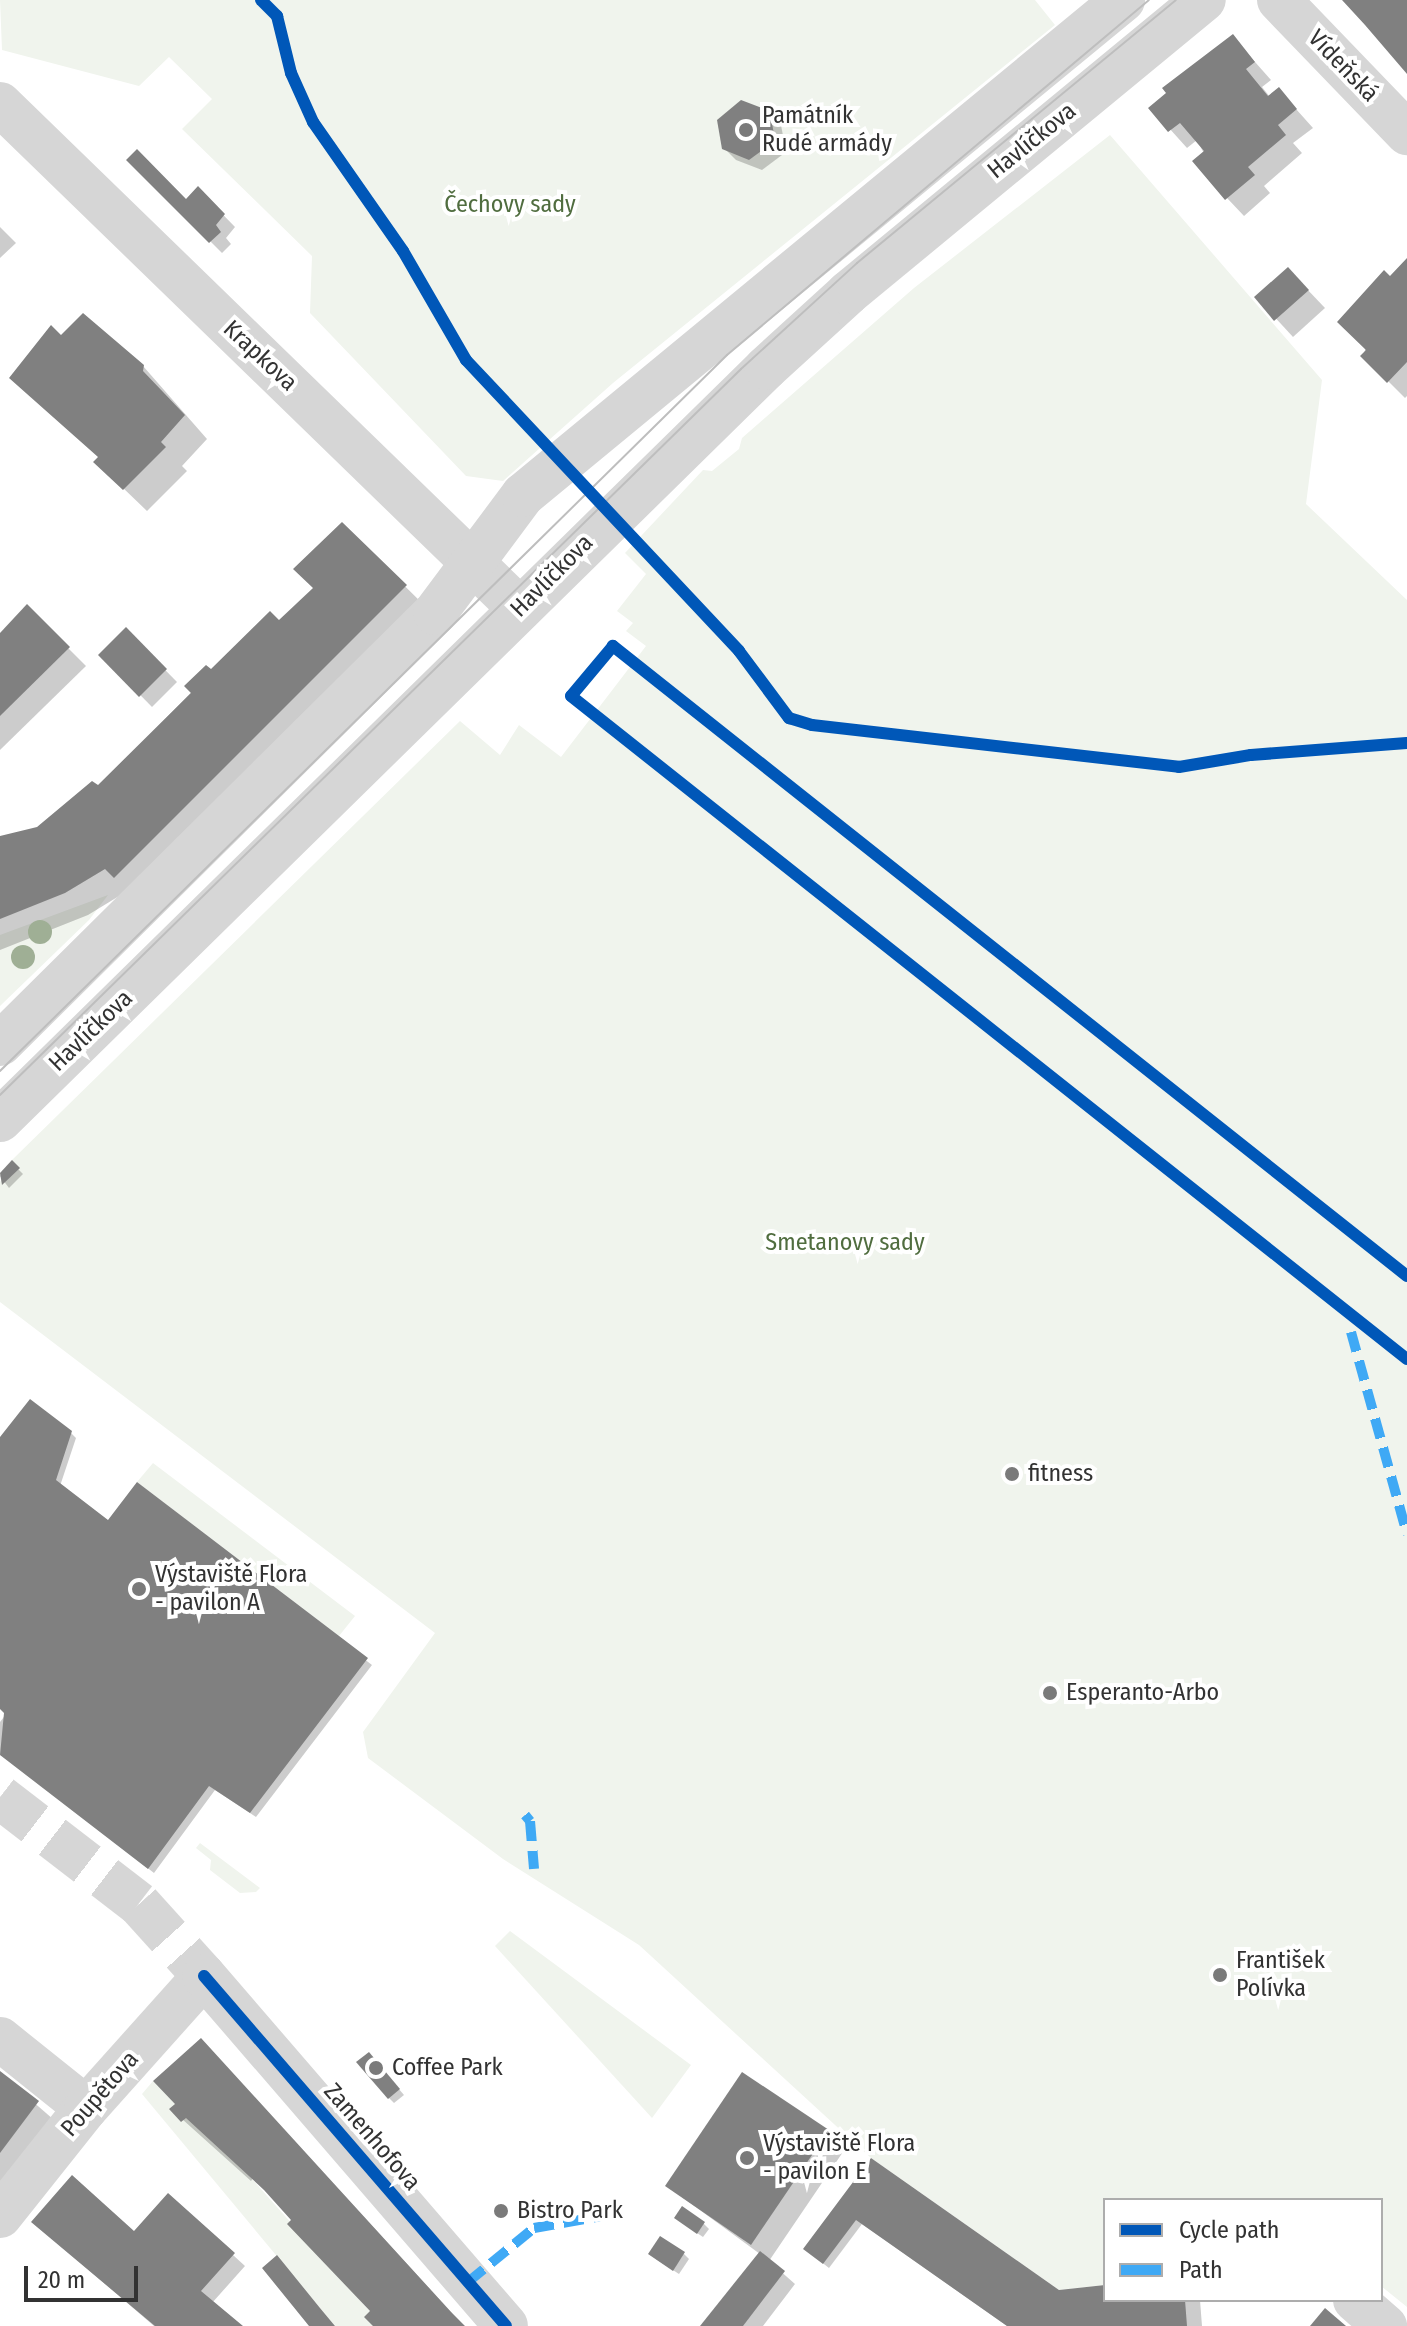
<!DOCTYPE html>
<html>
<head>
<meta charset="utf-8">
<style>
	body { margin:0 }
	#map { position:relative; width:1407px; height:2326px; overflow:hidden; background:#fff; font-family:"Fira Sans Condensed",sans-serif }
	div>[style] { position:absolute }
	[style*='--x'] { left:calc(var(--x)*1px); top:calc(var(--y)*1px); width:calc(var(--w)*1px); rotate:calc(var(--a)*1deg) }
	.green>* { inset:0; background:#f0f4ed }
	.shadow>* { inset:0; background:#0003 }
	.building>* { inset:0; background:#808080 }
	.minor-tunnel>* { height:44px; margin-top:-22px; transform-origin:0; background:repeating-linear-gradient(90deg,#d6d6d6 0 44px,transparent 0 66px) }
	.minor>* { height:44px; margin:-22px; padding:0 22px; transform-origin:22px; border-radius:22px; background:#d6d6d6 }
	.tram>* { height:2px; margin:-1px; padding:0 1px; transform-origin:1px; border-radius:1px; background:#bebebe }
	.quiet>* { height:10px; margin-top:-5px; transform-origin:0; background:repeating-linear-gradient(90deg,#3fa9f5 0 20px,transparent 0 30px) }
	.cycleway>* { height:12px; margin:-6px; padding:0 6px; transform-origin:6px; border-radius:6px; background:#0057b8 }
	.trees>* { width:24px; height:24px; margin:-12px; border-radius:50%; background:#9faf95 }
	.dots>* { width:22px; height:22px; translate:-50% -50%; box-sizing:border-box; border:4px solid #fff; border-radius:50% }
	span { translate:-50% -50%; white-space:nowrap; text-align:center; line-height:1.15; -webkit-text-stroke:8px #fff; paint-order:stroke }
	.street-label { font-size:24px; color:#323232 }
	.poi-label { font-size:24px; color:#323232 }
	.left { translate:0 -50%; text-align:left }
	.park-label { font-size:24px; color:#506d3f }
	.legend { position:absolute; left:1103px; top:2198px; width:280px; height:104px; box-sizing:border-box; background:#fff; border:2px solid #adadad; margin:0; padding:10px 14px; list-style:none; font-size:24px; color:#323232 }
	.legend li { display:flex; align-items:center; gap:16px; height:40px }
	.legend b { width:40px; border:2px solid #adadad }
	.scale { position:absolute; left:24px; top:2266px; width:114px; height:36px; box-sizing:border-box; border:4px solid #323232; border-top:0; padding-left:10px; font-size:24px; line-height:28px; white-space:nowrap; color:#323232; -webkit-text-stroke:6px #fff; paint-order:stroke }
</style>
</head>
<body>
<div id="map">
	<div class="green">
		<i style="clip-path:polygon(0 0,1035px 0,1055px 25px,613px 383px,503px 481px,466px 476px,310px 313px,312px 256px,182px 129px,212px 99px,169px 57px,139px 86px,2px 50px)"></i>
		<i style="clip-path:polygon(1110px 135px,1322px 380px,1306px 504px,1407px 600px,1407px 2307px,1381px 2286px,1381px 2200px,1105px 2200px,1105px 2285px,1059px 2290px,871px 2158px,639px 1945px,503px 1859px,368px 1758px,363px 1732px,435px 1633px,0 1302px,0 1182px,12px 1160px,460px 721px,500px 755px,519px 725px,561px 757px,646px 646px,626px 631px,633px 623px,617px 611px,646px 574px,625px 553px,703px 470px,712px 471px,739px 449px,742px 438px,914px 288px)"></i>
		<i style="clip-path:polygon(108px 895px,89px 920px,0 1006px,0 935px)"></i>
		<i style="clip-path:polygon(153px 1463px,355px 1616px,339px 1636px,137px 1482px)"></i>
		<i style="clip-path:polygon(200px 1843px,260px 1888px,256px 1892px,240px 1893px,210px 1870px,211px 1860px,196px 1848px)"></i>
		<i style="clip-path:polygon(510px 1931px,691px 2065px,652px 2118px,495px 1946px)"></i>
		<i style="clip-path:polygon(153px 2081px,236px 2161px,383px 2326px,335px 2326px,142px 2094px)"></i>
	</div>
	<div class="shadow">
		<i style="clip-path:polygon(1232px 36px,1271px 80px,1262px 87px,1270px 97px,1279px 90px,1313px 128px,1293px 143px,1302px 153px,1264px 186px,1270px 193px,1244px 216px,1227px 198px,1197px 140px,1187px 148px,1151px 108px)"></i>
		<i style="clip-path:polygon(769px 113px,781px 125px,786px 152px,762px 170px,736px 160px,724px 148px)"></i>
		<i style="clip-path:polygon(129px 160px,186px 201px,198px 189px,235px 227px,226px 238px,231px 244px,222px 253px)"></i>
		<i style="clip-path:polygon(0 227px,16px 243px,0 258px)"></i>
		<i style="clip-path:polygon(1407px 261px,1407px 396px,1405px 398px,1363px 356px,1390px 278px)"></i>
		<i style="clip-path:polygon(1305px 287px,1325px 308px,1293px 337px,1257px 298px)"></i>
		<i style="clip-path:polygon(143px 366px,207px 439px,182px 466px,187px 471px,147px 511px,96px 462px)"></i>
		<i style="clip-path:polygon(342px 524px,428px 609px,129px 890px,88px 915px,0 950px,0 839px,38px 828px,98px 788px,211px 672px,279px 623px,315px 588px)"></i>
		<i style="clip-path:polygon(27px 607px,86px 666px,0 750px,0 636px)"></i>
		<i style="clip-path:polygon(126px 630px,177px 682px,152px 707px,101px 655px)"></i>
		<i style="clip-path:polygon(12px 1163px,23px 1174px,9px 1188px,0 1176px)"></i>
		<i style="clip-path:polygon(71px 1433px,76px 1438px,60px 1486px,108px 1522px,137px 1485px,372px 1665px,256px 1817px,215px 1790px,154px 1873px,0 1754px,0 1722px,7px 1713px,0 1708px,0 1441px)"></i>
		<i style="clip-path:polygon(218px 2058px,464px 2326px,375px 2326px,373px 2311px,254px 2177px,251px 2181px,172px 2110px)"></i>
		<i style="clip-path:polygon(374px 2060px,404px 2095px,394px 2103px,389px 2098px)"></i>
		<i style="clip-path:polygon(0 2073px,69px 2133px,0 2226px)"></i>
		<i style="clip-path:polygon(828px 2131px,845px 2149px,769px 2261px,795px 2284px,763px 2326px,702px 2326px,760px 2254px,667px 2186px)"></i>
		<i style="clip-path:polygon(871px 2161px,1061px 2294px,1105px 2287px,1105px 2300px,1200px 2300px,1202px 2326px,1007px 2326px,862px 2224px,829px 2268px,811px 2254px)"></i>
		<i style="clip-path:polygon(33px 2222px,134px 2234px,233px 2255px,245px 2266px,212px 2303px,240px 2326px,154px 2326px)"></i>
		<i style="clip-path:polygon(682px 2223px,704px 2224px,709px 2229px,703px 2237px)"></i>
		<i style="clip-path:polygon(684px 2254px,689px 2259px,679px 2274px,656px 2259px)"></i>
	</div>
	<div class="building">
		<i style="clip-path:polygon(1342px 0,1407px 0,1407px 74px,1365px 25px)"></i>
		<i style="clip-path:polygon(1233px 34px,1255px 62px,1246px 69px,1268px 96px,1279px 87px,1297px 109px,1278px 125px,1286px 135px,1248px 167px,1255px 175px,1225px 200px,1192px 161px,1204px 151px,1180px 123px,1168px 132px,1148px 108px,1166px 93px,1162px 88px)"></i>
		<i style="clip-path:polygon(741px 100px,770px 111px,775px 141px,749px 160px,722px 149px,717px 120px)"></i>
		<i style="clip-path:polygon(137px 149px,186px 199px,198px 186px,225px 214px,216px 225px,221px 232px,209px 243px,126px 160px)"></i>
		<i style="clip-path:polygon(1407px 258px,1407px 362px,1387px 383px,1360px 356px,1366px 350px,1337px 322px,1384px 270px,1390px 276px)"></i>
		<i style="clip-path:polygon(1288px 267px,1309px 290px,1274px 321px,1254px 297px)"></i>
		<i style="clip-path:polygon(83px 313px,144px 365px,143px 371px,185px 415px,161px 442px,166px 447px,123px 490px,93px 462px,98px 457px,9px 378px,51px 325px,61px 335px)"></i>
		<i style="clip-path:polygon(342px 522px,407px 585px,114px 878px,105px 869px,65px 893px,0 919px,0 836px,37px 827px,92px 781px,98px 785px,191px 693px,184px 686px,206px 665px,211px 669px,270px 611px,279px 620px,313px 588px,293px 569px)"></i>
		<i style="clip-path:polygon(27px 604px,70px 647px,0 716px,0 633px)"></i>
		<i style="clip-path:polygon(126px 627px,167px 669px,139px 697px,98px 655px)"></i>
		<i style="clip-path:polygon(12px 1160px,20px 1168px,2px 1185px,0 1173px)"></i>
		<i style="clip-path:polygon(30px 1399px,72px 1431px,56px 1480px,108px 1520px,137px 1482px,368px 1658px,250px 1813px,209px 1786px,148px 1869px,0 1755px,4px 1713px,0 1709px,0 1437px)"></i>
		<i style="clip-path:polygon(201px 2038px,451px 2312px,465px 2326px,373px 2326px,364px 2317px,370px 2311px,287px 2224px,291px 2220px,264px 2190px,186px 2118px,181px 2122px,169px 2109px,175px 2104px,153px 2081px)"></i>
		<i style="clip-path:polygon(369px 2052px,400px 2089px,388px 2099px,356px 2062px)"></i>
		<i style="clip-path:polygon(0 2071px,39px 2101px,0 2153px)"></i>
		<i style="clip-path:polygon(742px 2072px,829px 2130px,751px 2245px,665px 2186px)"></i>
		<i style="clip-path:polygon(871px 2158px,1059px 2290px,1105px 2285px,1105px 2300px,1185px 2300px,1187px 2326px,1007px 2326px,856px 2220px,823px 2264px,803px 2249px)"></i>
		<i style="clip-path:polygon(72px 2175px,134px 2231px,168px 2193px,235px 2253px,201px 2291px,243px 2326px,155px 2326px,31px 2222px)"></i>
		<i style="clip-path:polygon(682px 2206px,705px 2222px,697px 2234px,674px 2218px)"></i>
		<i style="clip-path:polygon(660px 2236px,685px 2252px,673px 2271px,648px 2254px)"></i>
		<i style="clip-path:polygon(760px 2251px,785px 2271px,743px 2326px,700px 2326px)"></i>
		<i style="clip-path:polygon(277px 2255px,320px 2308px,335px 2326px,309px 2326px,262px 2268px)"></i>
		<i style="clip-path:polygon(1325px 2308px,1346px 2326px,1310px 2326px)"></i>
	</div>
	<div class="minor-tunnel">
		<i style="--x:0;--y:1797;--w:175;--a:37.6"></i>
		<i style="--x:139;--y:1904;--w:97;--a:47.9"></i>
	</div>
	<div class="minor">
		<i style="--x:1279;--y:0;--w:185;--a:46.1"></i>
		<i style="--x:0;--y:104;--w:725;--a:44.16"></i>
		<i style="--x:0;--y:1044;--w:612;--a:-44.74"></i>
		<i style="--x:435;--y:613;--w:147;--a:-53.3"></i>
		<i style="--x:523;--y:495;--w:778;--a:-39.52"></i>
		<i style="--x:0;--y:1120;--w:1073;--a:-44.47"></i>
		<i style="--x:766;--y:368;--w:111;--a:-42.4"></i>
		<i style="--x:848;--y:293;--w:461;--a:-39.5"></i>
		<i style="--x:0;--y:2039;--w:110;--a:38.7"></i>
		<i style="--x:0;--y:2216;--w:138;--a:-51.5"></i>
		<i style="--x:86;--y:2108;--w:177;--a:-48.2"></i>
		<i style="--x:204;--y:1976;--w:462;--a:49.2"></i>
		<i style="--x:1355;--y:2300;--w:40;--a:41"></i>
	</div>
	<div class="tram">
		<i style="--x:0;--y:1071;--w:1020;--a:-44.56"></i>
		<i style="--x:727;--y:355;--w:551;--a:-40.07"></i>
		<i style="--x:0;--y:1095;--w:1037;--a:-44.41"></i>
		<i style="--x:741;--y:369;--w:157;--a:-42.4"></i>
		<i style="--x:857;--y:263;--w:413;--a:-39.5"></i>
	</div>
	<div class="quiet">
		<i style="--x:1351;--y:1332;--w:210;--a:74.5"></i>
		<i style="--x:525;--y:1815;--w:8;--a:50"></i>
		<i style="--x:530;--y:1821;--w:48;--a:85.2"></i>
		<i style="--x:468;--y:2282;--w:85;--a:-39.3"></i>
		<i style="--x:534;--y:2228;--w:80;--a:-10"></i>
	</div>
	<div class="cycleway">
		<i style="--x:261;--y:0;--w:23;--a:45"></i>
		<i style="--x:277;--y:16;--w:59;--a:76.2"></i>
		<i style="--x:291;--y:73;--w:54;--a:65.8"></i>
		<i style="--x:313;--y:122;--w:157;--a:55.1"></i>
		<i style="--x:403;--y:251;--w:126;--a:60"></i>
		<i style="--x:466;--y:360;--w:399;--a:46.8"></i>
		<i style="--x:739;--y:651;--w:84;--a:53.3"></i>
		<i style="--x:789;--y:718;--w:24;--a:17"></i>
		<i style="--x:812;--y:725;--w:369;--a:6.5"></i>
		<i style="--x:1179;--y:767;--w:73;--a:-9.5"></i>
		<i style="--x:1251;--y:755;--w:156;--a:-4.4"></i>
		<i style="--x:1407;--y:1276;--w:1014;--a:-141.57"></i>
		<i style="--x:613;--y:646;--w:65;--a:130"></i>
		<i style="--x:571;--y:696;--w:1067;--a:38.42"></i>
		<i style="--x:204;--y:1976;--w:462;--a:49.2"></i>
	</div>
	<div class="trees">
		<i style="left:40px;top:932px"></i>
		<i style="left:23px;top:957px"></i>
	</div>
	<div class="dots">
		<i style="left:746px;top:130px;background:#7a7a7a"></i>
		<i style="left:1012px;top:1474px;background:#7a7a7a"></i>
		<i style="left:139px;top:1589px;background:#7a7a7a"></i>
		<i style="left:1050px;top:1693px;background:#7a7a7a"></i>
		<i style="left:1220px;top:1975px;background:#7a7a7a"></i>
		<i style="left:376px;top:2068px;background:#7a7a7a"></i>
		<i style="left:747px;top:2158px;background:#7a7a7a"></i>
		<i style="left:501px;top:2211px;background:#7a7a7a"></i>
	</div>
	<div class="street-label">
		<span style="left:1343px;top:66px;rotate:46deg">Vídeňská</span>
		<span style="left:1032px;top:141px;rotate:-39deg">Havlíčkova</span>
		<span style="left:260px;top:356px;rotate:43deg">Krapkova</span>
		<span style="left:552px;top:576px;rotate:-45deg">Havlíčkova</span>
		<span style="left:91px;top:1031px;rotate:-44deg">Havlíčkova</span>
		<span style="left:100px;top:2094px;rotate:-49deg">Poupětova</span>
		<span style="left:372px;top:2137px;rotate:49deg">Zamenhofova</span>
	</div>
	<div class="poi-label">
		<span class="left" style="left:762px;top:130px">Památník<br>Rudé armády</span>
		<span class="left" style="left:1028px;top:1474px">fitness</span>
		<span class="left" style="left:155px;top:1589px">Výstaviště Flora<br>- pavilon A</span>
		<span class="left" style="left:1066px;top:1693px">Esperanto-Arbo</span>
		<span class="left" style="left:1236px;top:1975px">František<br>Polívka</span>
		<span class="left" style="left:392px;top:2068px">Coffee Park</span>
		<span class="left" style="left:763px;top:2158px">Výstaviště Flora<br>- pavilon E</span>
		<span class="left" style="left:517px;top:2211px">Bistro Park</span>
	</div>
	<div class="park-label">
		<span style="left:510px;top:205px">Čechovy sady</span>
		<span style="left:845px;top:1243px">Smetanovy sady</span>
	</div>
	<ul class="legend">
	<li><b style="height:10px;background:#0057b8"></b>Cycle path</li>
	<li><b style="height:10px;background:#3fa9f5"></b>Path</li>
	</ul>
	<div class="scale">20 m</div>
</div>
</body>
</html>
